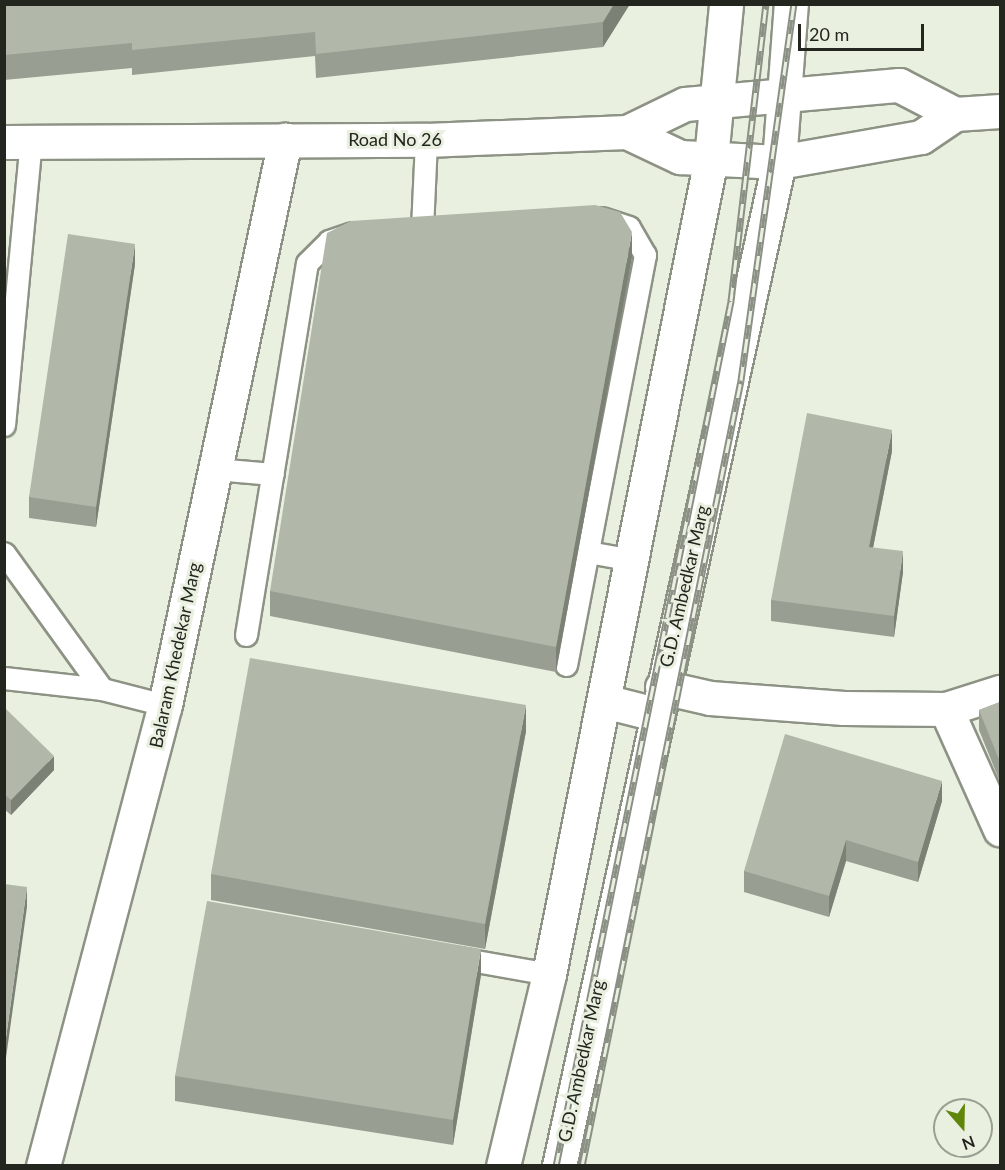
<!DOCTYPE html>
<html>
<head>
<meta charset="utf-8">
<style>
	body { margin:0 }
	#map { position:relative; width:1005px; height:1170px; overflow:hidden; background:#e9f0e0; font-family:Lato,sans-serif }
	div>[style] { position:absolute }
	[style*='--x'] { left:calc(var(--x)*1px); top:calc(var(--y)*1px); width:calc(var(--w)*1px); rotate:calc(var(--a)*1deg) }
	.roads { filter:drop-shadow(2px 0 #8c9384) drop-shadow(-2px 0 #8c9384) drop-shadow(0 2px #8c9384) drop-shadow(0 -2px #8c9384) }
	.lane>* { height:21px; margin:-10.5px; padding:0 10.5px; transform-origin:10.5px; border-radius:10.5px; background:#fff }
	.street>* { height:33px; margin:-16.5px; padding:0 16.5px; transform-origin:16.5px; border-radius:16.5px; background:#fff }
	.secondary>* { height:33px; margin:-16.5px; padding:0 16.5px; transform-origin:16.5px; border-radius:16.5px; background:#fff }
	.rail>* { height:7px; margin-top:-3.5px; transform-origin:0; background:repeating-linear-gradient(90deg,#e9f0e0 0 14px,#8b9084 0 28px); box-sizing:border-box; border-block:2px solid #8b9084 }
	.wall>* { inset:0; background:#989e91 }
	.shaded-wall>* { inset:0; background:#7c8176 }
	.building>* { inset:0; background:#b1b8a9 }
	span { translate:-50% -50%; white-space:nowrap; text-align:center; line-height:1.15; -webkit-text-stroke:6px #e9f0e0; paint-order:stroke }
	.street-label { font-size:18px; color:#23251f }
	.frame { position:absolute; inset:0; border:6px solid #23251f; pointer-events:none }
	.north { position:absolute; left:933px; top:1098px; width:60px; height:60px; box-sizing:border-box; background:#e9f0e0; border:2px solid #9a9f93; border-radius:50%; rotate:160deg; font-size:16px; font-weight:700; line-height:24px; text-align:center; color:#23251f }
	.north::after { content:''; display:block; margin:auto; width:21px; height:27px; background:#608609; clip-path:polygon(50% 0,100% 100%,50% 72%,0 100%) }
	.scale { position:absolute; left:798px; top:24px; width:126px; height:27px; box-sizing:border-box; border:3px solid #23251f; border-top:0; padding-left:8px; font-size:18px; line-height:21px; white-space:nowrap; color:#23251f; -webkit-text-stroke:4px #e9f0e0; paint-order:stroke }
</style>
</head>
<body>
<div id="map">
	<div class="roads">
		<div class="lane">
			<i style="--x:422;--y:229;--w:89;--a:-87.4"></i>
			<i style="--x:4;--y:425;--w:286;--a:-84.6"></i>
			<i style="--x:215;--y:469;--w:58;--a:4.9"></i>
			<i style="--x:588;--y:552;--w:46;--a:10.1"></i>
			<i style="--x:4;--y:553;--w:168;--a:54.2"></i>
			<i style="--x:246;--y:635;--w:377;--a:-80.7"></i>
			<i style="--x:307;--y:263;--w:31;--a:-45"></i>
			<i style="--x:329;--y:241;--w:24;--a:-19"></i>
			<i style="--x:566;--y:665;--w:418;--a:-79.1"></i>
			<i style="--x:645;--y:255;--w:32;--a:-120"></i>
			<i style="--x:629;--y:227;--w:28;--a:-162"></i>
			<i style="--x:4;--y:678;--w:99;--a:6.4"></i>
			<i style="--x:102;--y:689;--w:65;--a:14.3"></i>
			<i style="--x:453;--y:957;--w:97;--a:10"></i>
		</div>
		<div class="street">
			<i style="--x:662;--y:687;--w:49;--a:12.9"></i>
			<i style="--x:710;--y:698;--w:134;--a:4.3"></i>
			<i style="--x:844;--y:708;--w:102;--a:0.6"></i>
			<i style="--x:946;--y:709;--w:57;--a:-17.5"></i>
			<i style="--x:946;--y:709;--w:132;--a:65.8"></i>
			<i style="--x:43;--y:1166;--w:477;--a:-75.2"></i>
			<i style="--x:165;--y:705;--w:578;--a:-78.01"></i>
		</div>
		<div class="secondary">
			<i style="--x:627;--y:132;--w:64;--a:-25.8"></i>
			<i style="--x:685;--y:104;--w:215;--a:-5.1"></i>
			<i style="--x:899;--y:85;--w:63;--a:27.4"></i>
			<i style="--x:4;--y:142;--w:422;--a:-0.3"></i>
			<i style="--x:426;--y:140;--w:201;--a:-2.3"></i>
			<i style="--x:627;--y:132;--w:59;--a:25.3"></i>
			<i style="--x:680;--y:157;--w:99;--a:2.9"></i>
			<i style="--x:779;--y:162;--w:144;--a:-10"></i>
			<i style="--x:921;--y:137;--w:41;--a:-34.1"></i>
			<i style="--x:955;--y:114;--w:45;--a:-3.8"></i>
			<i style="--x:604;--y:701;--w:53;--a:14.3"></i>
			<i style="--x:503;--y:1166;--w:197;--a:-76.5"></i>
			<i style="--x:549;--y:974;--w:832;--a:-78.77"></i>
			<i style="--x:711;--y:158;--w:155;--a:-84.4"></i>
			<i style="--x:559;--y:1166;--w:1028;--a:-77.64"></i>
			<i style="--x:779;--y:162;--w:158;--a:-85.7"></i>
		</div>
	</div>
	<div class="rail">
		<i style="--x:556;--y:1166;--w:883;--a:-78.56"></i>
		<i style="--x:731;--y:301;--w:299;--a:-83.3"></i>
		<i style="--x:582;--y:1166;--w:802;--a:-78.56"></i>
		<i style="--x:741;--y:380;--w:380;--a:-82"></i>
	</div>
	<div class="wall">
		<i style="clip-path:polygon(4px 4px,630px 4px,603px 47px,316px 78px,315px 56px,132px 75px,132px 68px,4px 80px)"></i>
		<i style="clip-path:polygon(632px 257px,556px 672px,270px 616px,270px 591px)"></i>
		<i style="clip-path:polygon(135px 264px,96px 527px,29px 518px,29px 497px)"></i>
		<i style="clip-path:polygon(892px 451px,873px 548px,903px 572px,894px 637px,771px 621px,771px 600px)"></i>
		<i style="clip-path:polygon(1000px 702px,1000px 782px,979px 730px,979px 710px)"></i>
		<i style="clip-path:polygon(4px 707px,54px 770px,11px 815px,4px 809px)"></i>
		<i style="clip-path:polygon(526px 731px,485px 949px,211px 900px,211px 874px)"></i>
		<i style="clip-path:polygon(942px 801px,918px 882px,846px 861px,829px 917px,744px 892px,744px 871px)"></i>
		<i style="clip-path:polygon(481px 975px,453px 1145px,175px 1101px,175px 1076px)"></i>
	</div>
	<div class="shaded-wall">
		<i style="clip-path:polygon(614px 4px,630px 4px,603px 47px,603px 22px)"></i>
		<i style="clip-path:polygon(632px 232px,632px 257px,556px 672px,556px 647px)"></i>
		<i style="clip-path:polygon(135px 244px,135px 264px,96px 527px,96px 507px)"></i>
		<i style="clip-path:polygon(892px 430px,892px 451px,869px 568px,869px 547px)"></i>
		<i style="clip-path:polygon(903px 551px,903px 572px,894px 637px,894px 616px)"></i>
		<i style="clip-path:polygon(526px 705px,526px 731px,485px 949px,485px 924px)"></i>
		<i style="clip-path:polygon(54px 756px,54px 770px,11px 815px,11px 800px)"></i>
		<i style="clip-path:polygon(942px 781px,942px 801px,918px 882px,918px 862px)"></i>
		<i style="clip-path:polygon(846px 840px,846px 861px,829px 917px,829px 896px)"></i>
		<i style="clip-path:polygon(27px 887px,27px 907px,4px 1072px,4px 1052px)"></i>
		<i style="clip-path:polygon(481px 949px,481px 975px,453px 1145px,453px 1120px)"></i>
	</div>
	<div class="building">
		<i style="clip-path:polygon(4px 4px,614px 4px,603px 22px,316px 54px,315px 32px,132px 50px,132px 43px,4px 55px)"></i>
		<i style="clip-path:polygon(595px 205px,620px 212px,632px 232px,556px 647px,270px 591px,327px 233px,351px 221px)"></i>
		<i style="clip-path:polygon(68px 234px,135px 244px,96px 507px,29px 497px)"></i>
		<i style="clip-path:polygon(807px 413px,892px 430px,869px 547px,903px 551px,894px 616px,771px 600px)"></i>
		<i style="clip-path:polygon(250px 658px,526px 705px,485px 924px,211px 874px)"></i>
		<i style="clip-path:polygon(1000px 702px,1000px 762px,979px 710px)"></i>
		<i style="clip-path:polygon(4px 707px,54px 756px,11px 800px,4px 794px)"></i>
		<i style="clip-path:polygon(785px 734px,942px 781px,918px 862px,846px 840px,829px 896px,744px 871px)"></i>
		<i style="clip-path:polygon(4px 884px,27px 887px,4px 1052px)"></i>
		<i style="clip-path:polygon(207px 901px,481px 949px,453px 1120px,175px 1076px)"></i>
	</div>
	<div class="street-label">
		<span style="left:395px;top:139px">Road No 26</span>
		<span style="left:684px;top:586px;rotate:-77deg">G.D. Ambedkar Marg</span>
		<span style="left:175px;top:655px;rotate:-78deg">Balaram Khedekar Marg</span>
		<span style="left:581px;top:1061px;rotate:-78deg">G.D. Ambedkar Marg</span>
	</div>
	<div class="frame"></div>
	<div class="north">N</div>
	<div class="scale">20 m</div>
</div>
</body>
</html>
